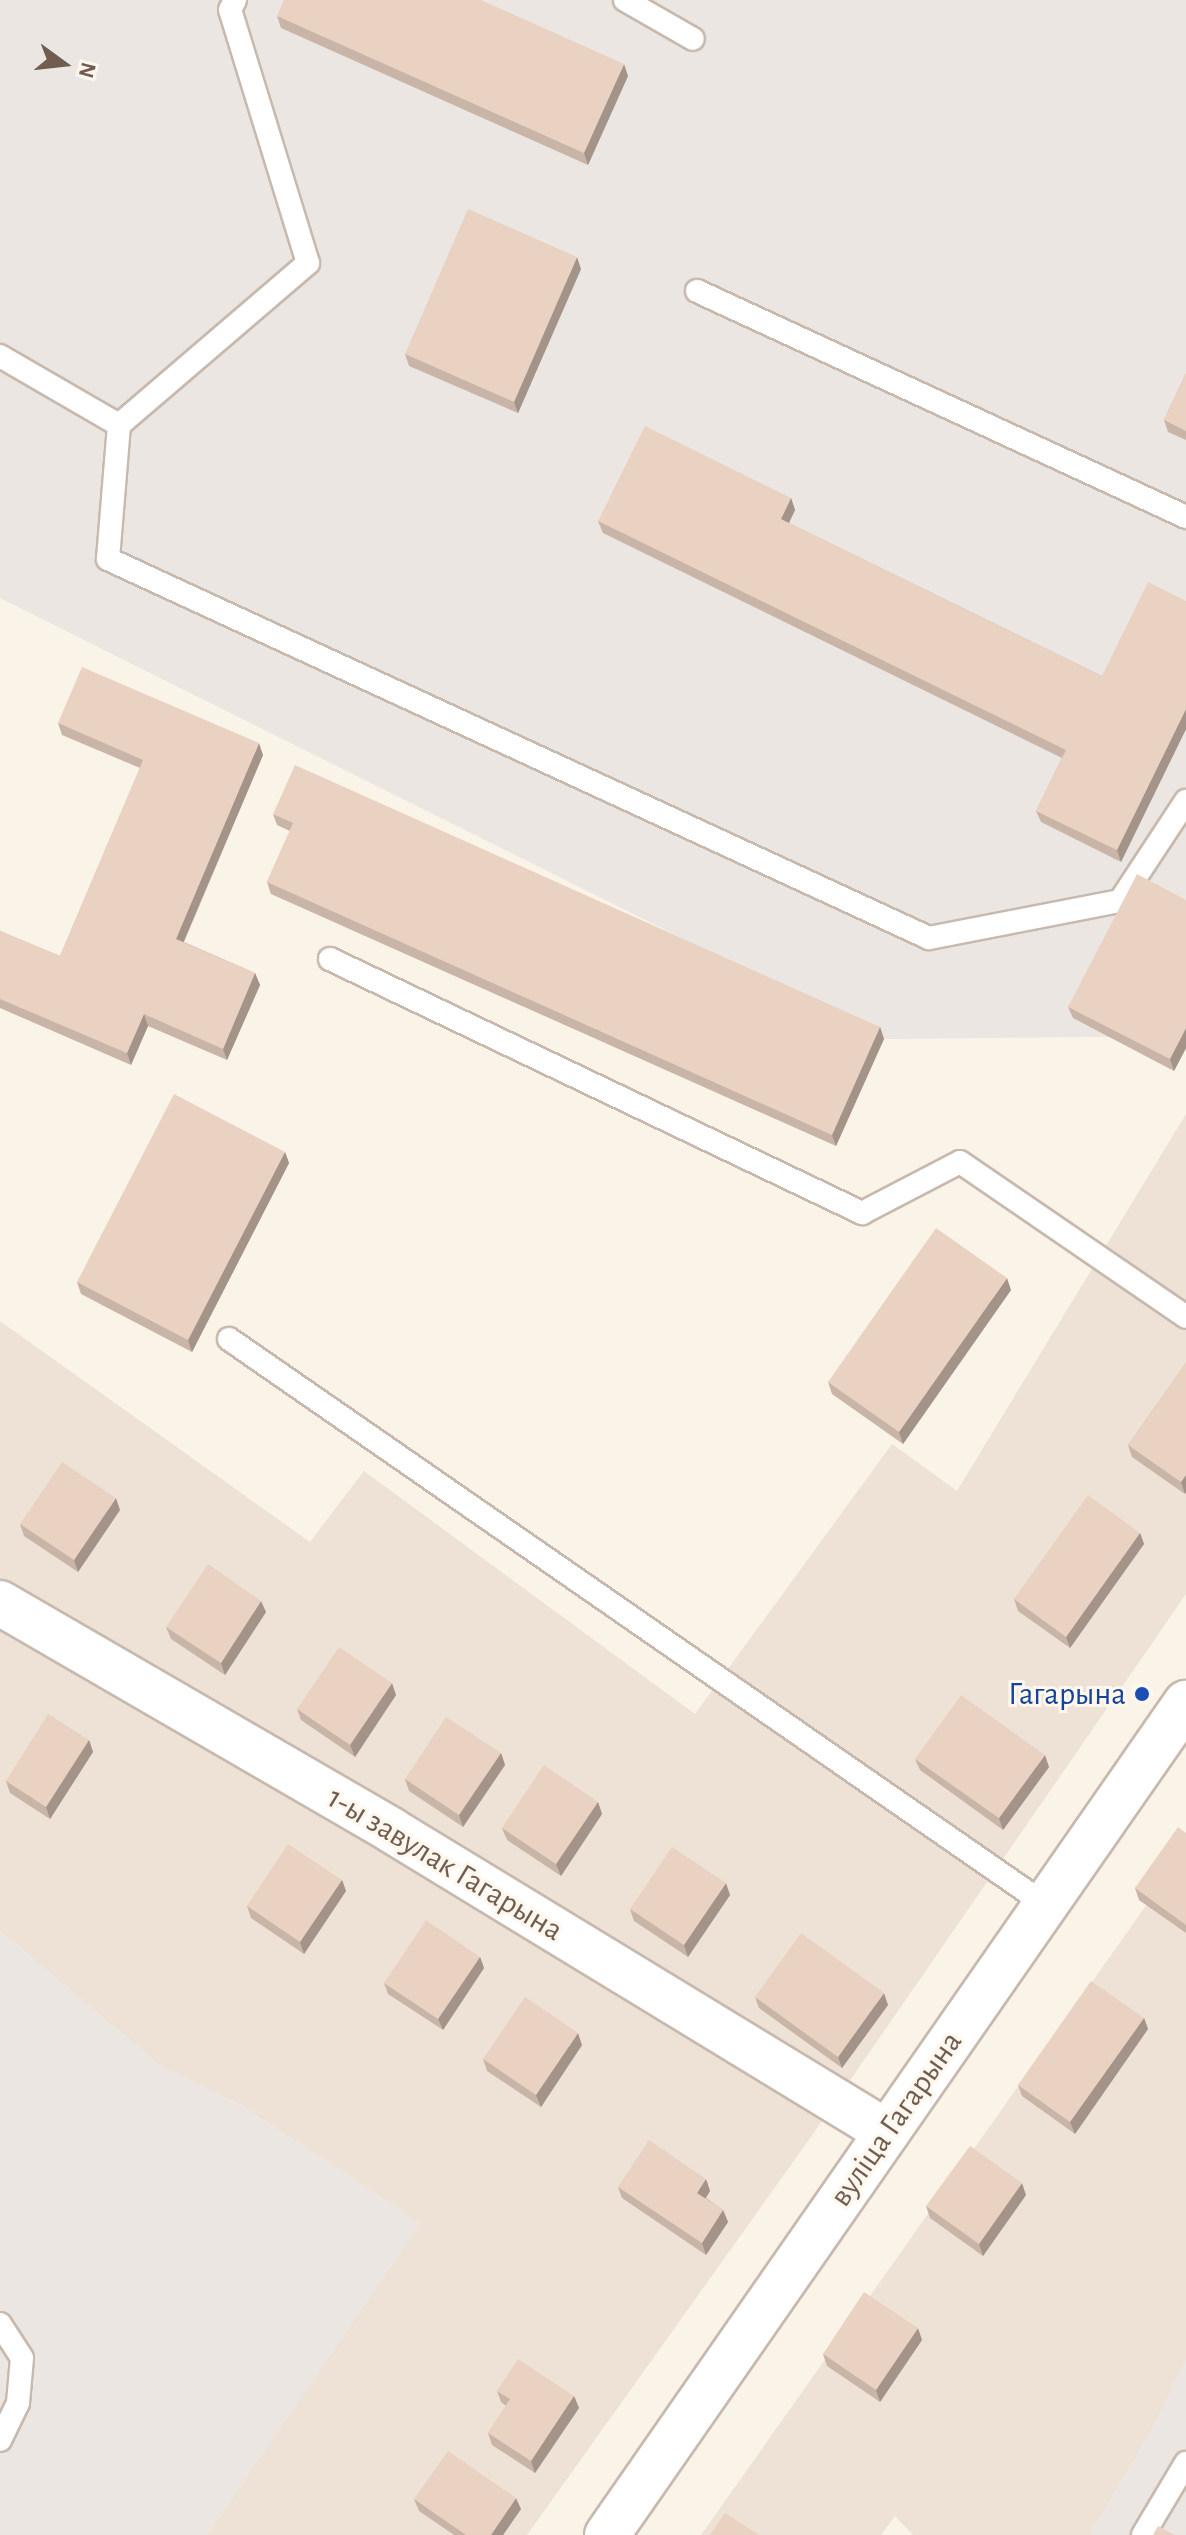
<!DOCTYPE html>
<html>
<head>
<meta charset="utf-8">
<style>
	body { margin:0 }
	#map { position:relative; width:1186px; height:2535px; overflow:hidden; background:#faf3e8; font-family:"Alegreya Sans",sans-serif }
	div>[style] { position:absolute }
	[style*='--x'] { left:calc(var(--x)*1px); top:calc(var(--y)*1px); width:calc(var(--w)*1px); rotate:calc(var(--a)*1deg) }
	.residential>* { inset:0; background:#ede2d5 }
	.industrial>* { inset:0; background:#ebe6e1 }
	.roads { filter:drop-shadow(2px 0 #c7b9ae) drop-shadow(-2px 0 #c7b9ae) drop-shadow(0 2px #c7b9ae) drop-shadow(0 -2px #c7b9ae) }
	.service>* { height:22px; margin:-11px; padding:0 11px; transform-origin:11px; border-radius:11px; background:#fff }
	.minor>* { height:44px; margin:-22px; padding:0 22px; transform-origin:22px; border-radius:22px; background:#fff }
	.secondary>* { height:44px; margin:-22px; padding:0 22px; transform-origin:22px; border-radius:22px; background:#fff }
	.wall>* { inset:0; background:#c9b5a7 }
	.shaded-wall>* { inset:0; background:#a49388 }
	.building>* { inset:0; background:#ead2c2 }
	.dots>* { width:22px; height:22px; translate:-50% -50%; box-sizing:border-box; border:4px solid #fdf7ee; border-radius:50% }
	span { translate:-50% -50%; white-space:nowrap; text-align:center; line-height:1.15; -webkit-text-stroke:6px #fdf7ee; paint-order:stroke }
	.transit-label { font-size:32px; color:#164399 }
	.right { translate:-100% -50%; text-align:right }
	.street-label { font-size:32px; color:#715c50 }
	.north { position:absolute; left:24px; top:24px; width:80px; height:80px; -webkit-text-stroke:6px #fdf7ee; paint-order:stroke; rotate:105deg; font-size:22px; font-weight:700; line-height:32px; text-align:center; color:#715c50 }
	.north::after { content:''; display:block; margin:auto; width:28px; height:36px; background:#715c50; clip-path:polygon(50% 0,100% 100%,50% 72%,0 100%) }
</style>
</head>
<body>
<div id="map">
	<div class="residential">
		<i style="clip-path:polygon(1186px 1114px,1186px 1594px,813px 2134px,527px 2535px,207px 2535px,420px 2223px,239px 2104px,162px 2067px,0 1931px,0 1321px,310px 1542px,364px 1471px,695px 1714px,892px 1444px,957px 1491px)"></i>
		<i style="clip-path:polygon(1186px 1849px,1186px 2360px,1155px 2424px,1090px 2535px,913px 2535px,895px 2516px,881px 2535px,701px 2535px)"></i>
	</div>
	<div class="industrial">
		<i style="clip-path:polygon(0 0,1186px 0,1186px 1036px,884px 1039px,0 598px)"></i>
		<i style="clip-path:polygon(0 1931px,162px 2067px,239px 2104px,421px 2223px,207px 2535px,0 2535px)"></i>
		<i style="clip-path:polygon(1186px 2360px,1186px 2535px,1090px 2535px,1155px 2424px)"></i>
	</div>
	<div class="roads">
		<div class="service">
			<i style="--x:625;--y:0;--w:78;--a:29.8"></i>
			<i style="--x:697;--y:291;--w:539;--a:24.8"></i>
			<i style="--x:0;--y:356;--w:138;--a:30.1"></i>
			<i style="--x:119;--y:425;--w:134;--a:94.7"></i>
			<i style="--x:108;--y:559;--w:904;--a:24.78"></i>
			<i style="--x:929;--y:938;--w:195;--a:-11"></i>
			<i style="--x:1120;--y:901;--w:120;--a:-56.6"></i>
			<i style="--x:119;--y:425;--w:249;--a:-40.6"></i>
			<i style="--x:308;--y:263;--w:265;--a:-107.1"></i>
			<i style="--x:230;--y:10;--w:11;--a:-63"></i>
			<i style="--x:330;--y:959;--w:590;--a:25.52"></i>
			<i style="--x:862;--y:1213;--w:110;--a:-27.5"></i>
			<i style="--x:960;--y:1162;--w:274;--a:34.4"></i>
			<i style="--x:229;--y:1339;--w:994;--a:34.71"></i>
			<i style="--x:0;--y:2324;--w:40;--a:57.1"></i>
			<i style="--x:22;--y:2358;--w:45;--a:95.1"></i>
			<i style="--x:18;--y:2403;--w:41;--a:115.9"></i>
			<i style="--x:1143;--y:2535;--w:84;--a:-59.2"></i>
		</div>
		<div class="minor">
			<i style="--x:0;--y:1603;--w:452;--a:30.1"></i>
			<i style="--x:391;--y:1830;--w:581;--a:31.34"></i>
		</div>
		<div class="secondary">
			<i style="--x:607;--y:2535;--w:1014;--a:-55.17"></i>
		</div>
	</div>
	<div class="wall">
		<i style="clip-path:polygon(277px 16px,628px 76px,588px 165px,281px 28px)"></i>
		<i style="clip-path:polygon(581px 269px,518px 413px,409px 366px,405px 354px)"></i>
		<i style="clip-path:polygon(1186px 373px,1186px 440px,1168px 432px,1164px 420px)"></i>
		<i style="clip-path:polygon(791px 498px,795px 510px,789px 523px,1102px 676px,1186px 601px,1186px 729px,1121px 862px,1041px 822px,1036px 811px,1062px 758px,603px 533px,598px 521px)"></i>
		<i style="clip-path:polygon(58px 723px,263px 755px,184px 942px,255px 973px,260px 985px,227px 1060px,148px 1026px,131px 1065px,0 1008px,0 931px,60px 956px,140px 768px,62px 735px)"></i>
		<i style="clip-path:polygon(273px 814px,880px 1027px,884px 1039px,836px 1146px,271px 894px,267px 882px,290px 831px,277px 825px)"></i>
		<i style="clip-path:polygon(1186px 900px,1186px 1048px,1174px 1071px,1073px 1018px,1068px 1007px)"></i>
		<i style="clip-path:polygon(285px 1152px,289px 1163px,192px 1352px,81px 1294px,77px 1282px)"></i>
		<i style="clip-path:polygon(1011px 1290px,903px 1444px,832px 1394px,828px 1382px)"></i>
		<i style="clip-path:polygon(1186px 1363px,1186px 1492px,1185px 1494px,1132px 1457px,1128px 1445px)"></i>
		<i style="clip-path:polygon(120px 1510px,78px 1572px,24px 1536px,20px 1524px)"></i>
		<i style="clip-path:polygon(1140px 1533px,1144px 1544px,1070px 1648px,1018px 1611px,1014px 1599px)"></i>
		<i style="clip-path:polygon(266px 1612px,225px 1675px,171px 1639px,166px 1627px)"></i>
		<i style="clip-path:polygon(396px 1695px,355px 1757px,301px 1720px,297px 1709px)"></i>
		<i style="clip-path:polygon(89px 1740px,93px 1752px,50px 1819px,10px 1793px,6px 1781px)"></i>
		<i style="clip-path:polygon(501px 1753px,505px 1765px,463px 1827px,409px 1791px,405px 1779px)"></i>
		<i style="clip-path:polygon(915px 1759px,1049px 1767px,1003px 1830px,920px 1770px)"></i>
		<i style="clip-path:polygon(598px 1802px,602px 1814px,561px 1876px,507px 1840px,502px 1828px)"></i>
		<i style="clip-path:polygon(1186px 1833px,1186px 1933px,1139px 1900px,1135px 1888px)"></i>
		<i style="clip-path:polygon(342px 1880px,346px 1891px,304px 1954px,251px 1918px,247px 1906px)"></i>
		<i style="clip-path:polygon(730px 1895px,688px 1957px,634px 1921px,630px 1909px)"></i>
		<i style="clip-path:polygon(480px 1957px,484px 1968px,443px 2030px,388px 1994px,384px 1983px)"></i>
		<i style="clip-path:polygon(755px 1997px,888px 2005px,842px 2068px,759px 2008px)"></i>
		<i style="clip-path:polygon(1144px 2018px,1148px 2029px,1075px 2134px,1022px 2096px,1018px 2085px)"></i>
		<i style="clip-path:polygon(582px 2045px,541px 2107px,487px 2071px,483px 2059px)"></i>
		<i style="clip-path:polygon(706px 2179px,710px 2191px,706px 2198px,723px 2210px,728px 2222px,706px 2255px,622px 2198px,618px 2187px)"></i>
		<i style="clip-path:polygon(1026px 2195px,983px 2256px,930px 2218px,926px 2206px)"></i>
		<i style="clip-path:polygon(922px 2340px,880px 2402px,827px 2366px,823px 2354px)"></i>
		<i style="clip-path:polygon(497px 2391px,574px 2396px,579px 2408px,535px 2473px,492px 2445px,488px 2433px,506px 2406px,501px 2402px)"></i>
		<i style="clip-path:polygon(414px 2499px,521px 2509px,503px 2535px,454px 2535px,419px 2511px)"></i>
	</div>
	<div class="shaded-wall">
		<i style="clip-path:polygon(624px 64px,628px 76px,588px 165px,584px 153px)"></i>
		<i style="clip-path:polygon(577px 257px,581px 269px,518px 413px,514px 402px)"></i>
		<i style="clip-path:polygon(791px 498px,795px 510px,785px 531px,781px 519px)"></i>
		<i style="clip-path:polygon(1186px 709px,1186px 729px,1121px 862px,1117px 850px)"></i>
		<i style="clip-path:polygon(259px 743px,263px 755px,180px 950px,176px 939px)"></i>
		<i style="clip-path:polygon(255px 973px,260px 985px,227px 1060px,223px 1049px)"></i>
		<i style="clip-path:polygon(144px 1014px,148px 1026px,131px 1065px,127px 1053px)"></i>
		<i style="clip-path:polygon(880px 1027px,884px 1039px,836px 1146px,832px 1135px)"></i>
		<i style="clip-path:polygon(1186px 1028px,1186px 1048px,1174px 1071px,1170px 1059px)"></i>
		<i style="clip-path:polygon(285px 1152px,289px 1163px,192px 1352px,188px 1340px)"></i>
		<i style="clip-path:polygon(1007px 1278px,1011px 1290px,903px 1444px,899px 1432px)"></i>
		<i style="clip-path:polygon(1186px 1475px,1186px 1492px,1185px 1494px,1181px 1482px)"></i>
		<i style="clip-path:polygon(116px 1498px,120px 1510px,78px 1572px,74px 1560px)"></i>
		<i style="clip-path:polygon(1140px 1533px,1144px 1544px,1070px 1648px,1066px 1637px)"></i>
		<i style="clip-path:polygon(261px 1601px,266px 1612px,225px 1675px,221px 1663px)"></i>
		<i style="clip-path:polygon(392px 1683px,396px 1695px,355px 1757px,350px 1745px)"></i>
		<i style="clip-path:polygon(89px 1740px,93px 1752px,50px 1819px,46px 1807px)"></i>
		<i style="clip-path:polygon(501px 1753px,505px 1765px,463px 1827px,459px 1815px)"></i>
		<i style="clip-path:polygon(1045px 1755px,1049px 1767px,1003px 1830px,999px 1818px)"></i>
		<i style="clip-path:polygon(598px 1802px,602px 1814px,561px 1876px,556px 1864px)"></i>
		<i style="clip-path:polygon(342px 1880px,346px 1891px,304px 1954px,300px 1942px)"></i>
		<i style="clip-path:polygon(726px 1883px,730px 1895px,688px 1957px,684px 1945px)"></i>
		<i style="clip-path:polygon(480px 1957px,484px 1968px,443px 2030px,438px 2019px)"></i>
		<i style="clip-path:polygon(884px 1993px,888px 2005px,842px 2068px,838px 2057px)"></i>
		<i style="clip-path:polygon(1144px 2018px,1148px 2029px,1075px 2134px,1070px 2122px)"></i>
		<i style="clip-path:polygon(578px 2033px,582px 2045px,541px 2107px,536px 2095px)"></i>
		<i style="clip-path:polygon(706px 2179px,710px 2191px,702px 2204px,697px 2193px)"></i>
		<i style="clip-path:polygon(1022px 2183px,1026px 2195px,983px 2256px,979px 2244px)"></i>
		<i style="clip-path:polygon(723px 2210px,728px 2222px,706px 2255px,702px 2243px)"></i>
		<i style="clip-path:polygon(918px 2328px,922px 2340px,880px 2402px,876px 2390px)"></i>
		<i style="clip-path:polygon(574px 2396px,579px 2408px,535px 2473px,531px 2461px)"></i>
		<i style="clip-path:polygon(516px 2498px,521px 2509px,503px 2535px,491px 2535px)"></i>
	</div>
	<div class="building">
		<i style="clip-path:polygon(284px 0,481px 0,624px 64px,584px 153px,277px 16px)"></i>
		<i style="clip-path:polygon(468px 209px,577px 257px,514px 402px,405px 354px)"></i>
		<i style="clip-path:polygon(1186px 373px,1186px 431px,1164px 420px)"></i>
		<i style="clip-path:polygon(645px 426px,791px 498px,781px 519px,1102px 676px,1148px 582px,1186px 601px,1186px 709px,1117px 850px,1036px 811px,1066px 750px,598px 521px)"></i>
		<i style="clip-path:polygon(82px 667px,259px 743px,176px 939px,255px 973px,223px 1049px,144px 1014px,127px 1053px,0 999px,0 931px,60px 956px,143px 760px,58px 723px)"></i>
		<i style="clip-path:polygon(295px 765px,880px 1027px,832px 1135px,267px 882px,293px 823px,273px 814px)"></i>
		<i style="clip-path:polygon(1137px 874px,1186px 900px,1186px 1028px,1170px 1059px,1068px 1007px)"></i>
		<i style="clip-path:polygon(174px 1094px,285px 1152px,188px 1340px,77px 1282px)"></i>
		<i style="clip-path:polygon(936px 1228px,1007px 1278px,899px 1432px,828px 1382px)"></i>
		<i style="clip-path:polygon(1186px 1363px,1186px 1475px,1181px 1482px,1128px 1445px)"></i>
		<i style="clip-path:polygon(62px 1462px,116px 1498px,74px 1560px,20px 1524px)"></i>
		<i style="clip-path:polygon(1088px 1495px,1140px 1533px,1066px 1637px,1014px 1599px)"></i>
		<i style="clip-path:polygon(208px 1564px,261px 1601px,221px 1663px,166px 1627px)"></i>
		<i style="clip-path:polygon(339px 1647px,392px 1683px,350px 1745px,297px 1709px)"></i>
		<i style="clip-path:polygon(961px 1695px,1045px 1755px,999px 1818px,915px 1759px)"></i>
		<i style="clip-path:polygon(48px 1714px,89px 1740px,46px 1807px,6px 1781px)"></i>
		<i style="clip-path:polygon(446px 1717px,501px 1753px,459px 1815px,405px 1779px)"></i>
		<i style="clip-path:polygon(544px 1765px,598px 1802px,556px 1864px,502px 1828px)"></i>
		<i style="clip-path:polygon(1178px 1827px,1186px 1833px,1186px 1925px,1135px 1888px)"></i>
		<i style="clip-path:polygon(288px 1844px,342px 1880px,300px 1942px,247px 1906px)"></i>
		<i style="clip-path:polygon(672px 1847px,726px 1883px,684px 1945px,630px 1909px)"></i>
		<i style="clip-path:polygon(426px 1920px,480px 1957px,438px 2019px,384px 1983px)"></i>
		<i style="clip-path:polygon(801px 1933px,884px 1993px,838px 2057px,755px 1997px)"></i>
		<i style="clip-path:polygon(1091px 1981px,1144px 2018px,1070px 2122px,1018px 2085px)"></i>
		<i style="clip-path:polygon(525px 1997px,578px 2033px,536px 2095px,483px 2059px)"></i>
		<i style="clip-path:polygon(649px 2140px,706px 2179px,697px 2193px,723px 2210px,702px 2243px,618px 2187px)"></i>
		<i style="clip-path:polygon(970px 2146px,1022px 2183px,979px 2244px,926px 2206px)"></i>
		<i style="clip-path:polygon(864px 2292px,918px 2328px,876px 2390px,823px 2354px)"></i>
		<i style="clip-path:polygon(518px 2359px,574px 2396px,531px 2461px,488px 2433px,510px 2399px,497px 2391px)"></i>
		<i style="clip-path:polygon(448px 2451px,516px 2498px,491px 2535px,466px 2535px,414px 2499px)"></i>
		<i style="clip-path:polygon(725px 2513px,759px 2535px,710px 2535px)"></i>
		<i style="clip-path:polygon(1158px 2526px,1175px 2535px,1153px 2535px)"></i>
	</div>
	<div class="dots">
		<i style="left:1142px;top:1694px;background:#1a4fb4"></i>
	</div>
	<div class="transit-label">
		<span class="right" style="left:1126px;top:1694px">Гагарына</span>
	</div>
	<div class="street-label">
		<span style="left:445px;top:1864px;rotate:31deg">1-ы завулак Гагарына</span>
		<span style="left:896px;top:2119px;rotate:-55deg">вуліца Гагарына</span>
	</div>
	<div class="north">N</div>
</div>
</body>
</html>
